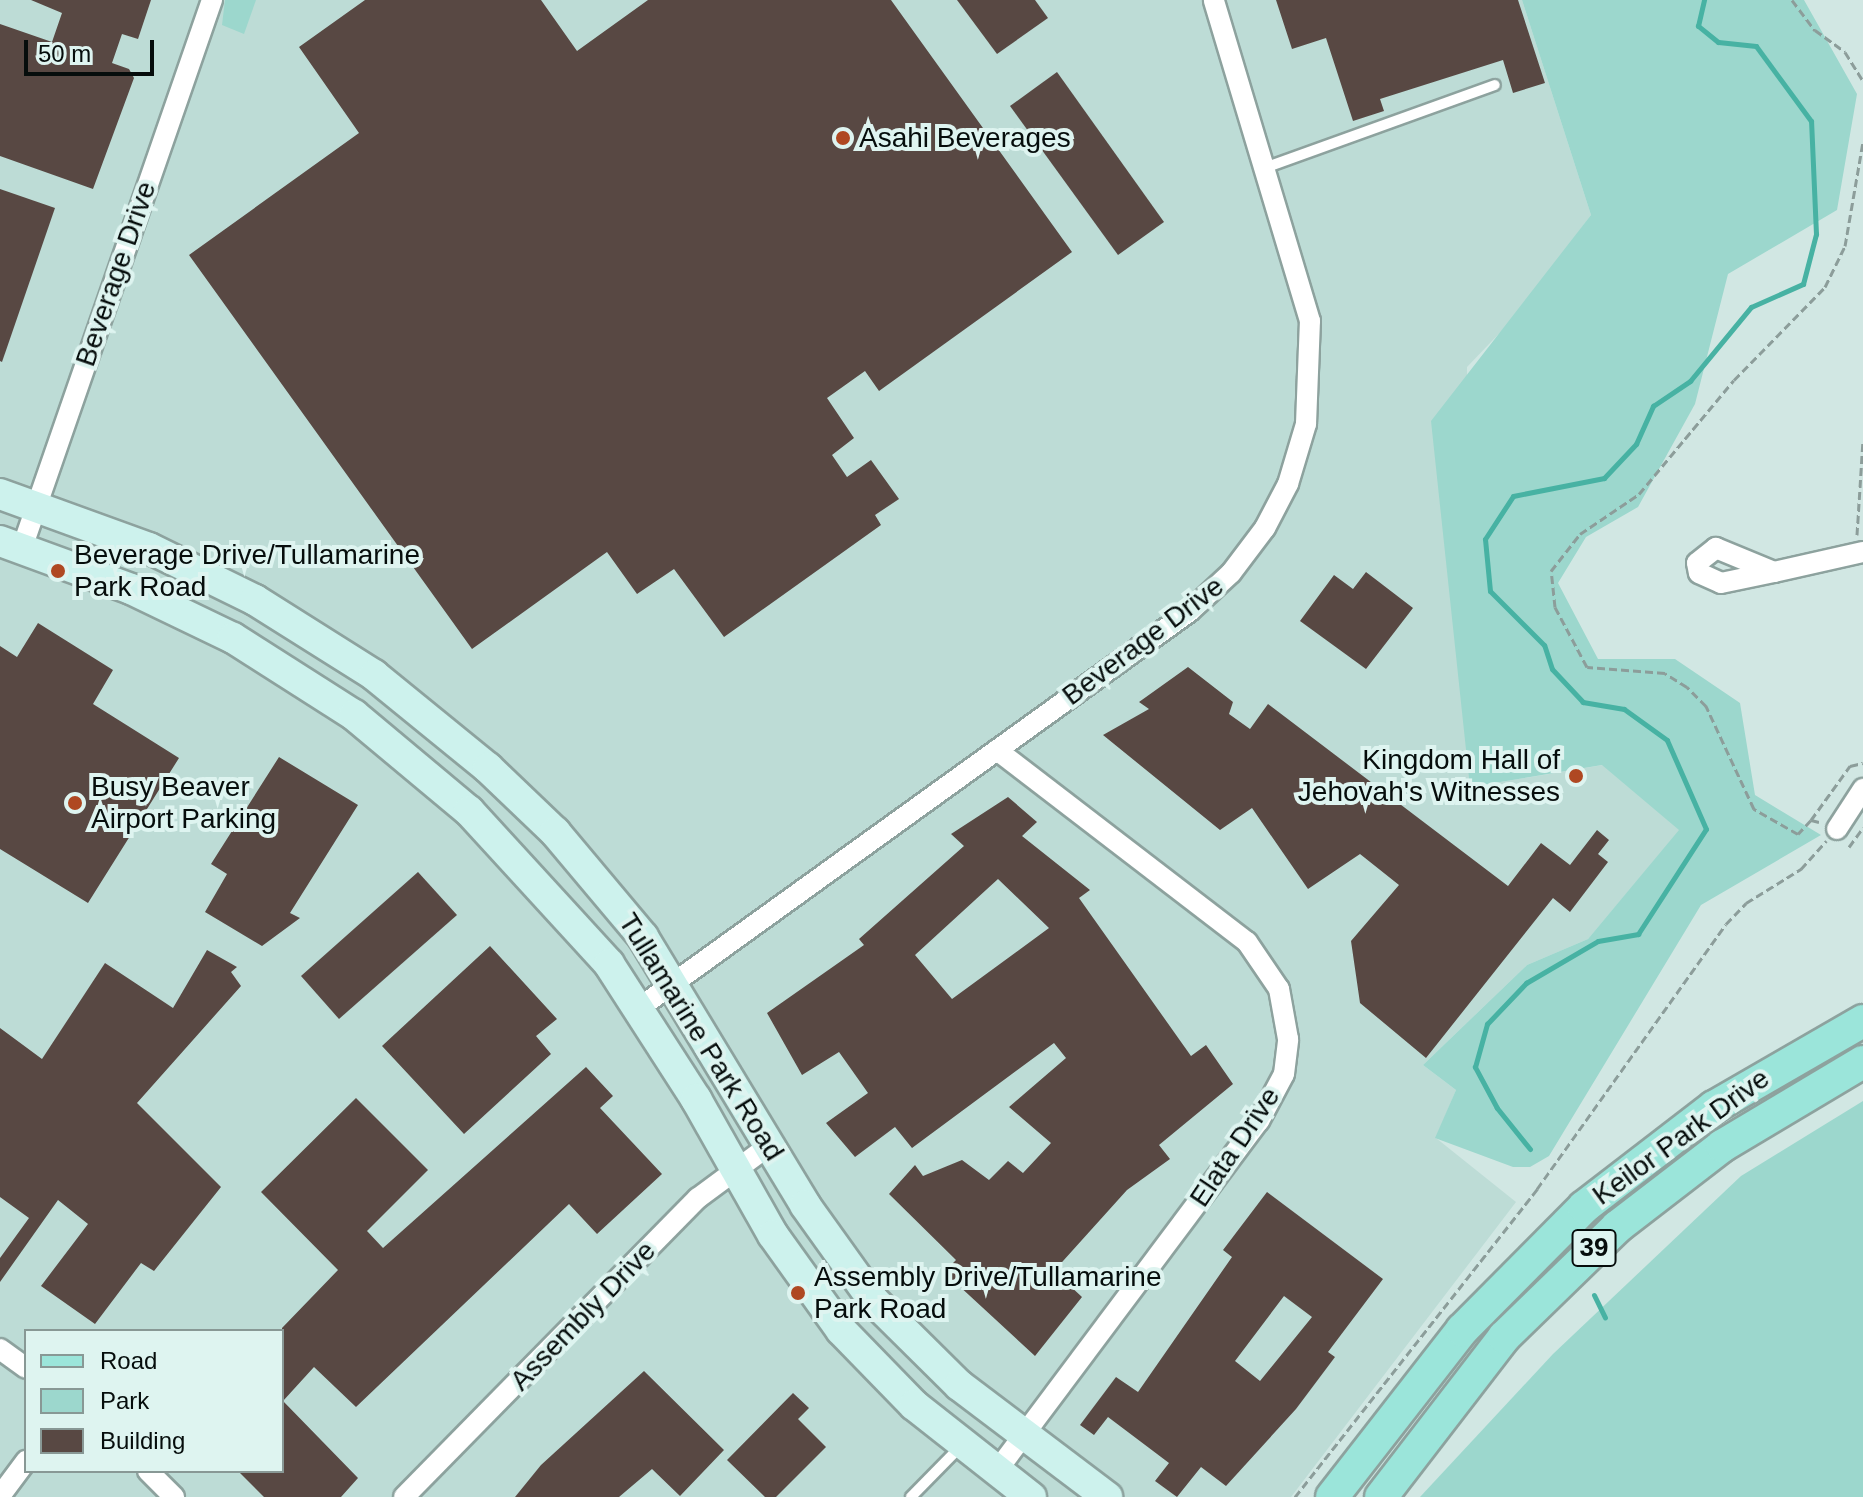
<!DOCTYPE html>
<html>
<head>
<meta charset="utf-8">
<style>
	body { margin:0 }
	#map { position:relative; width:1863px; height:1497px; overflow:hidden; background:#d1e7e3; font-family:Helvetica,sans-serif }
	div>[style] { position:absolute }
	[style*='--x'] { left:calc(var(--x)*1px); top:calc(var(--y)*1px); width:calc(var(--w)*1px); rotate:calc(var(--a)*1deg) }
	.built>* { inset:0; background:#bddcd6 }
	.green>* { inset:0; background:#9cd7cd }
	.stream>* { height:5px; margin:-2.5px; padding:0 2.5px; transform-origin:2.5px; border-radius:2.5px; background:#47b2a3 }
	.building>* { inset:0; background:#584843 }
	.path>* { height:3px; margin-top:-1.5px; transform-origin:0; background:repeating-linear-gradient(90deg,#8c9d9a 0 8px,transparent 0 12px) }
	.roads { filter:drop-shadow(2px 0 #8da29e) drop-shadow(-2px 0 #8da29e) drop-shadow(0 2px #8da29e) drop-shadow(0 -2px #8da29e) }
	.lane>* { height:10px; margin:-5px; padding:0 5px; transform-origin:5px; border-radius:5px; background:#fff }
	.street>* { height:20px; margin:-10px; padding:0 10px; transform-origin:10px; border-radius:10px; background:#fff }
	.secondary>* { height:30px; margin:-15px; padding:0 15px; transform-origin:15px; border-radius:15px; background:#cdf2ed }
	.primary>* { height:32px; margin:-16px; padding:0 16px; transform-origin:16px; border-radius:16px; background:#9be5da }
	.dots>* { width:22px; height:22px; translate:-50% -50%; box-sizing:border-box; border:4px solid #def4f0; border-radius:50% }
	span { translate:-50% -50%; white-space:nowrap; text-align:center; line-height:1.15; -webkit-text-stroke:8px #def4f0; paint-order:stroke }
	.shield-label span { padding:2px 6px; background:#def4f0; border:2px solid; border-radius:6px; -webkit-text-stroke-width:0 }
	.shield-label { font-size:26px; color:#060d0c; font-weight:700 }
	.poi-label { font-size:28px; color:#060d0c }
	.left { translate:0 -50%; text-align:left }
	.right { translate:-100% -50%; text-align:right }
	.street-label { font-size:28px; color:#060d0c }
	.legend { position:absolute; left:24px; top:1329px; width:260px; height:144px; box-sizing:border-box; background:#def4f0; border:2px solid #889895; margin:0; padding:10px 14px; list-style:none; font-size:24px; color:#060d0c }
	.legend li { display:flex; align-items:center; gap:16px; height:40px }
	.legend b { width:40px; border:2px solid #889895 }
	.scale { position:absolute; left:24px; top:40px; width:130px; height:36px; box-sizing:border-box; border:4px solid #060d0c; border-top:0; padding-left:10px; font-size:24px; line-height:28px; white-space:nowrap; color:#060d0c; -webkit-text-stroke:6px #def4f0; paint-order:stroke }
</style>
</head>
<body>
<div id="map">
	<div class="built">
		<i style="clip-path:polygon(evenodd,0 0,1522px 0,1591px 215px,1515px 317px,1467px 367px,1471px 787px,1603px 765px,1680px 830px,1588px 939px,1527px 965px,1423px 1065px,1456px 1090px,1436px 1138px,1516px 1202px,1291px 1497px,0 1497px,0 0,26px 1331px,282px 1331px,282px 1471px,26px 1471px,26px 1331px)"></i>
	</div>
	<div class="green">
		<i style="clip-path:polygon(225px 0,256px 0,244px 34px,222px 25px)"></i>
		<i style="clip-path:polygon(1522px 0,1804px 0,1857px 94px,1837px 210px,1728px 274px,1695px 404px,1638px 507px,1586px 537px,1558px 583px,1598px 659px,1675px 659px,1740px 703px,1755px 795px,1821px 835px,1701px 905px,1549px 1156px,1530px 1167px,1513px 1167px,1435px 1138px,1456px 1090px,1423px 1065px,1527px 965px,1588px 939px,1679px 830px,1602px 765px,1470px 787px,1431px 421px,1591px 215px)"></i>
		<i style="clip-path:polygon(1863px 1101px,1863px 1497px,1420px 1497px,1553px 1354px,1741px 1176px)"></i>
	</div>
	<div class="stream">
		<i style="--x:1530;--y:1149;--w:53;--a:-128.8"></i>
		<i style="--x:1497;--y:1108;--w:47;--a:-118.2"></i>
		<i style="--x:1475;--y:1067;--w:45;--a:-74.4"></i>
		<i style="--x:1487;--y:1024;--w:57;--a:-46.4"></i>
		<i style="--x:1526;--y:983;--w:83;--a:-30.3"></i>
		<i style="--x:1598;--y:941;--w:41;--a:-9.9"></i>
		<i style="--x:1638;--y:934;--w:125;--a:-57.1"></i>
		<i style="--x:1706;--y:829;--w:97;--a:-113.7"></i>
		<i style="--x:1667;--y:740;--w:53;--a:-144.2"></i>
		<i style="--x:1624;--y:709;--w:42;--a:-170.3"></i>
		<i style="--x:1583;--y:702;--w:45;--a:-133.2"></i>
		<i style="--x:1552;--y:669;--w:25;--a:-108"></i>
		<i style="--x:1544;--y:645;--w:76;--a:-135"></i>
		<i style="--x:1490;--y:591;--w:52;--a:-95.5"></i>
		<i style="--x:1485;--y:539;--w:51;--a:-56.9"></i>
		<i style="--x:1513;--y:496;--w:93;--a:-11.2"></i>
		<i style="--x:1604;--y:478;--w:47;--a:-46.7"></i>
		<i style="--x:1636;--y:444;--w:42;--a:-65.9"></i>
		<i style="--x:1653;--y:406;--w:45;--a:-34"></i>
		<i style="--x:1690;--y:381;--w:96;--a:-50.5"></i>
		<i style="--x:1751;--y:307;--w:57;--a:-23.9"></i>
		<i style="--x:1803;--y:284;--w:52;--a:-75.4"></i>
		<i style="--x:1816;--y:234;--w:113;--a:-92.5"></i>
		<i style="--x:1811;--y:121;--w:93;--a:-126.3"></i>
		<i style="--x:1756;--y:46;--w:38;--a:-174"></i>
		<i style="--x:1718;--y:42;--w:26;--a:-141"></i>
		<i style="--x:1698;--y:26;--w:27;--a:-77"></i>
		<i style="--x:1594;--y:1295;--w:25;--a:64"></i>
	</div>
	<div class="building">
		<i style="clip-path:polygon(31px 0,151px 0,138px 39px,122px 34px,112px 63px,129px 69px,134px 78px,93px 189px,0 156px,0 24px,52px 42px,62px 13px)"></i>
		<i style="clip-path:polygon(365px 0,541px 0,577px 51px,648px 0,891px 0,1072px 252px,879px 391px,865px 371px,827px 398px,854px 438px,832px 455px,847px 477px,871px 460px,899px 499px,875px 515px,881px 525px,724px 637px,674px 569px,637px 594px,607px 552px,472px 649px,189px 255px,359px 133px,299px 47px)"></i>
		<i style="clip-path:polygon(957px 0,1035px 0,1048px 18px,997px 54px)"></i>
		<i style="clip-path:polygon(1276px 0,1518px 0,1545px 83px,1513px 93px,1503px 60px,1380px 99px,1384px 111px,1353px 121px,1326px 38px,1292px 49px)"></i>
		<i style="clip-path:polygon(1057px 72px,1164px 222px,1118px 255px,1010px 106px)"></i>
		<i style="clip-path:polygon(0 189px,55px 208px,2px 362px,0 361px)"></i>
		<i style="clip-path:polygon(1366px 572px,1413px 608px,1366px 669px,1300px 621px,1334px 575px,1353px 589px)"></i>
		<i style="clip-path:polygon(38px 623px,113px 670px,93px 704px,179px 758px,88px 903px,0 849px,0 646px,17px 657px)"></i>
		<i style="clip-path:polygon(1188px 667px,1233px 702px,1229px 714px,1250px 729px,1268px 704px,1508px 886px,1541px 843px,1570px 865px,1597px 830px,1609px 840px,1598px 854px,1608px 862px,1570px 912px,1553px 898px,1426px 1058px,1360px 1003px,1351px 941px,1399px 885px,1360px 854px,1308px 889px,1252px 808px,1220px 830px,1103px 735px,1149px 709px,1139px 702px)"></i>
		<i style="clip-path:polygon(279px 757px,358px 805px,290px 913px,300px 918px,262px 946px,205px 912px,227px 874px,211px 864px)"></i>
		<i style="clip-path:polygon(evenodd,1008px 797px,1037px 822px,1022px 836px,1090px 890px,1079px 898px,1191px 1056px,1206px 1045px,1233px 1084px,1159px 1145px,1170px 1159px,1127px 1190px,1054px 1271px,1082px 1297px,1035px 1356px,944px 1272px,956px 1260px,889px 1194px,915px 1165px,923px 1176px,962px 1160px,989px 1180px,1008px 1161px,1023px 1173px,1051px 1143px,1009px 1107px,1066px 1058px,1054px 1043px,912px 1148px,895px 1127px,855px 1157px,826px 1123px,868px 1093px,839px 1052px,802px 1075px,767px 1013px,864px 945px,859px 939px,964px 846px,951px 834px,1008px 797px,998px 879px,1049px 928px,952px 999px,915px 955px,998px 879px)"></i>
		<i style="clip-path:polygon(418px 872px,457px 915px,339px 1019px,301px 976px)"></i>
		<i style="clip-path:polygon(490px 946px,557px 1019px,536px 1036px,551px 1054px,464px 1134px,382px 1046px)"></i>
		<i style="clip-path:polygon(207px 950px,237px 967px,231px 972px,241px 986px,137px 1103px,221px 1187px,154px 1271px,141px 1263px,95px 1324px,41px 1286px,88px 1224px,58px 1200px,0 1282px,0 1258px,29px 1218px,0 1197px,0 1028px,42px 1059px,105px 963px,173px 1008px)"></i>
		<i style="clip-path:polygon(586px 1067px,613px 1096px,600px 1108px,662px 1174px,597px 1234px,569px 1204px,356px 1407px,314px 1367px,283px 1401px,358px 1478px,341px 1497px,264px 1497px,238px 1471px,282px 1471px,282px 1328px,338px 1270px,261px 1192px,356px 1098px,428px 1170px,367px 1231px,383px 1248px)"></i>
		<i style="clip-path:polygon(evenodd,1267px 1192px,1383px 1279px,1328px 1352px,1335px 1357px,1296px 1409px,1226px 1486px,1201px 1467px,1177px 1497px,1155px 1481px,1169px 1463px,1108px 1417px,1094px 1435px,1080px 1425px,1116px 1377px,1138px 1392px,1232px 1257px,1223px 1250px,1267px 1192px,1284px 1296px,1312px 1317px,1260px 1381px,1235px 1361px,1284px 1296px)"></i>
		<i style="clip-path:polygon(644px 1371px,724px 1450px,680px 1496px,652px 1469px,619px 1497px,515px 1497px,541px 1465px)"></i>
		<i style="clip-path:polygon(793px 1393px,809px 1408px,798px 1419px,826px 1447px,776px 1497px,765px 1497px,727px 1460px)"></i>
	</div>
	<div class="path">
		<i style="--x:1792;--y:0;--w:38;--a:53"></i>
		<i style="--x:1815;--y:30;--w:37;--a:36"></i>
		<i style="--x:1845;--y:52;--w:34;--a:58"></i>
		<i style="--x:1857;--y:535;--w:95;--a:-86.4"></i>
		<i style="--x:1811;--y:820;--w:67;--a:-54.2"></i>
		<i style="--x:1850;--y:766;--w:13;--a:-13"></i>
		<i style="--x:1819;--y:822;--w:8;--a:-166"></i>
		<i style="--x:1811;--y:820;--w:19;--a:133"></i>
		<i style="--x:1798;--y:834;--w:51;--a:-150.4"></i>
		<i style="--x:1754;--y:809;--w:114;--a:-115"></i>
		<i style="--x:1706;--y:706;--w:27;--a:-135"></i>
		<i style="--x:1687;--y:687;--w:26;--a:-148"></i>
		<i style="--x:1665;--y:673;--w:78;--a:-175.6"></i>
		<i style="--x:1587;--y:667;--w:68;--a:-118.1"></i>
		<i style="--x:1555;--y:607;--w:36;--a:-96"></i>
		<i style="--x:1551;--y:571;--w:47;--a:-51.9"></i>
		<i style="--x:1580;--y:534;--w:71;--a:-34.1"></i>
		<i style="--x:1639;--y:494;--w:148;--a:-50.2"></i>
		<i style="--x:1734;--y:380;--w:130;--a:-45.6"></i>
		<i style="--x:1825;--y:287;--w:46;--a:-64"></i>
		<i style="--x:1845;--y:246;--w:106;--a:-80.2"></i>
		<i style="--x:1849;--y:847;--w:24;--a:-54"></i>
		<i style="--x:1295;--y:1497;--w:392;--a:-51.8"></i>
		<i style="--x:1537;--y:1189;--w:325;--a:-54.5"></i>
		<i style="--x:1726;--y:924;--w:29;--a:-46"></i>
		<i style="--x:1746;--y:903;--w:65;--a:-31.7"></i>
		<i style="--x:1801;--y:869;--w:38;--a:-48"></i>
	</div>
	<div class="roads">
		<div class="lane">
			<i style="--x:1267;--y:167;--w:242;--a:-19.8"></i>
			<i style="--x:911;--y:1497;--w:71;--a:-45.6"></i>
		</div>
		<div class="street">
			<i style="--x:22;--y:548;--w:580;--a:-70.88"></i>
			<i style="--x:1774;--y:572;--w:63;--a:-157.5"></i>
			<i style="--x:1716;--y:548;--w:24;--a:142"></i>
			<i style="--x:1697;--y:563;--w:10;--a:79"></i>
			<i style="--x:1699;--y:573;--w:24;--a:24"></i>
			<i style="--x:1721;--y:583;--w:54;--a:-11.7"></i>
			<i style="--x:1774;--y:572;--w:91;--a:-12.7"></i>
			<i style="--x:1837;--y:829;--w:48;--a:-57"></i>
			<i style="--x:639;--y:1008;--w:679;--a:-35.77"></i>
			<i style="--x:1190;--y:611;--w:56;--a:-42.8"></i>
			<i style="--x:1231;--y:573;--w:56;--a:-52.9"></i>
			<i style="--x:1265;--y:528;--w:50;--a:-62.4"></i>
			<i style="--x:1288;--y:484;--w:63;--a:-73.3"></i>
			<i style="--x:1306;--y:424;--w:103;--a:-87.8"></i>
			<i style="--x:1310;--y:321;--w:335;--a:-106.7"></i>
			<i style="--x:0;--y:1349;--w:32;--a:36"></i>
			<i style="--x:148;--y:1471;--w:37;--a:45"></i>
			<i style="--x:996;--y:1472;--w:439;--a:-53.2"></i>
			<i style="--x:1259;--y:1121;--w:53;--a:-62"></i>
			<i style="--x:1284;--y:1074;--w:35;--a:-83"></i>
			<i style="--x:1288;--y:1039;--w:51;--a:-100.2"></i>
			<i style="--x:1279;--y:989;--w:57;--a:-124.2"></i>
			<i style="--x:1247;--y:942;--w:315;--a:-142.5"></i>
			<i style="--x:0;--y:1496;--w:44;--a:-53.4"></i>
			<i style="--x:404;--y:1497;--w:419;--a:-45.5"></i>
			<i style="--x:698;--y:1198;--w:91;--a:-36.5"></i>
		</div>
		<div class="secondary">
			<i style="--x:0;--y:494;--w:158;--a:19.9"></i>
			<i style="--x:149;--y:548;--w:118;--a:26.1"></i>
			<i style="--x:255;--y:600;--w:141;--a:32.2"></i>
			<i style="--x:374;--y:675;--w:147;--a:39.2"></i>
			<i style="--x:488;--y:768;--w:93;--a:43.7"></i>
			<i style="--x:555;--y:832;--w:137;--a:50"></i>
			<i style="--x:643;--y:937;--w:313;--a:58.8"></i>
			<i style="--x:805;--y:1205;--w:117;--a:54.4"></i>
			<i style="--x:873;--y:1300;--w:121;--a:44.7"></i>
			<i style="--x:959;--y:1385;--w:186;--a:37.1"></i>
			<i style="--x:0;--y:541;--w:140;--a:20.1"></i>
			<i style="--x:131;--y:589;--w:113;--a:25.7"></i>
			<i style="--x:233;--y:638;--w:143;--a:32.5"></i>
			<i style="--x:354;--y:715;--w:150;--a:39.9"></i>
			<i style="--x:469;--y:811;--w:207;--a:47.5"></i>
			<i style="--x:609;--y:964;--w:161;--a:57.2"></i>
			<i style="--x:696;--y:1099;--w:156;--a:60.5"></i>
			<i style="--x:773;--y:1235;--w:117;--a:54.4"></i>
			<i style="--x:841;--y:1330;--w:105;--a:45.8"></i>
			<i style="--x:914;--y:1405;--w:149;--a:38.2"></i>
		</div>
		<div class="primary">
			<i style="--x:1332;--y:1497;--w:212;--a:-52.1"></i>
			<i style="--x:1462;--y:1330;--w:173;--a:-45.2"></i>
			<i style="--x:1584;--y:1207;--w:164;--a:-37.6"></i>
			<i style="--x:1714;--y:1107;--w:172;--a:-30"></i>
			<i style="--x:1381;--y:1497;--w:202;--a:-52.4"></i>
			<i style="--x:1504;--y:1337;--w:158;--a:-44.2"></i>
			<i style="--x:1617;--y:1227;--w:133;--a:-37.6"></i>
			<i style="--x:1722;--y:1146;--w:164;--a:-30.8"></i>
		</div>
	</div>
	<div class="dots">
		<i style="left:843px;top:138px;background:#af4822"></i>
		<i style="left:58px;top:571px;background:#af4822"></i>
		<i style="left:1576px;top:776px;background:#af4822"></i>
		<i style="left:75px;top:803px;background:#af4822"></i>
		<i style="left:798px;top:1293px;background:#af4822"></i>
	</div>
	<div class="shield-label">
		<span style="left:1594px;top:1248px">39</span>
	</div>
	<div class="poi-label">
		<span class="left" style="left:859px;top:138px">Asahi Beverages</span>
		<span class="left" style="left:74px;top:571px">Beverage Drive/Tullamarine<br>Park Road</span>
		<span class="right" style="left:1560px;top:776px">Kingdom Hall of<br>Jehovah's Witnesses</span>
		<span class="left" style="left:91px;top:803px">Busy Beaver<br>Airport Parking</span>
		<span class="left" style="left:814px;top:1293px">Assembly Drive/Tullamarine<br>Park Road</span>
	</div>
	<div class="street-label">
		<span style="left:116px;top:274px;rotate:-71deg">Beverage Drive</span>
		<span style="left:1143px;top:641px;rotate:-37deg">Beverage Drive</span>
		<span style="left:701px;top:1037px;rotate:58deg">Tullamarine Park Road</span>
		<span style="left:1681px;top:1137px;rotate:-36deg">Keilor Park Drive</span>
		<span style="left:1235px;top:1147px;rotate:-56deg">Elata Drive</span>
		<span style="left:583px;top:1316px;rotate:-46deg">Assembly Drive</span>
	</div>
	<ul class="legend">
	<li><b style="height:10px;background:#9be5da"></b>Road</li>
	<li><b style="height:22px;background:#9cd7cd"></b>Park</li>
	<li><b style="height:22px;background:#584843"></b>Building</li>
	</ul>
	<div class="scale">50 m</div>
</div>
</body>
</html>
